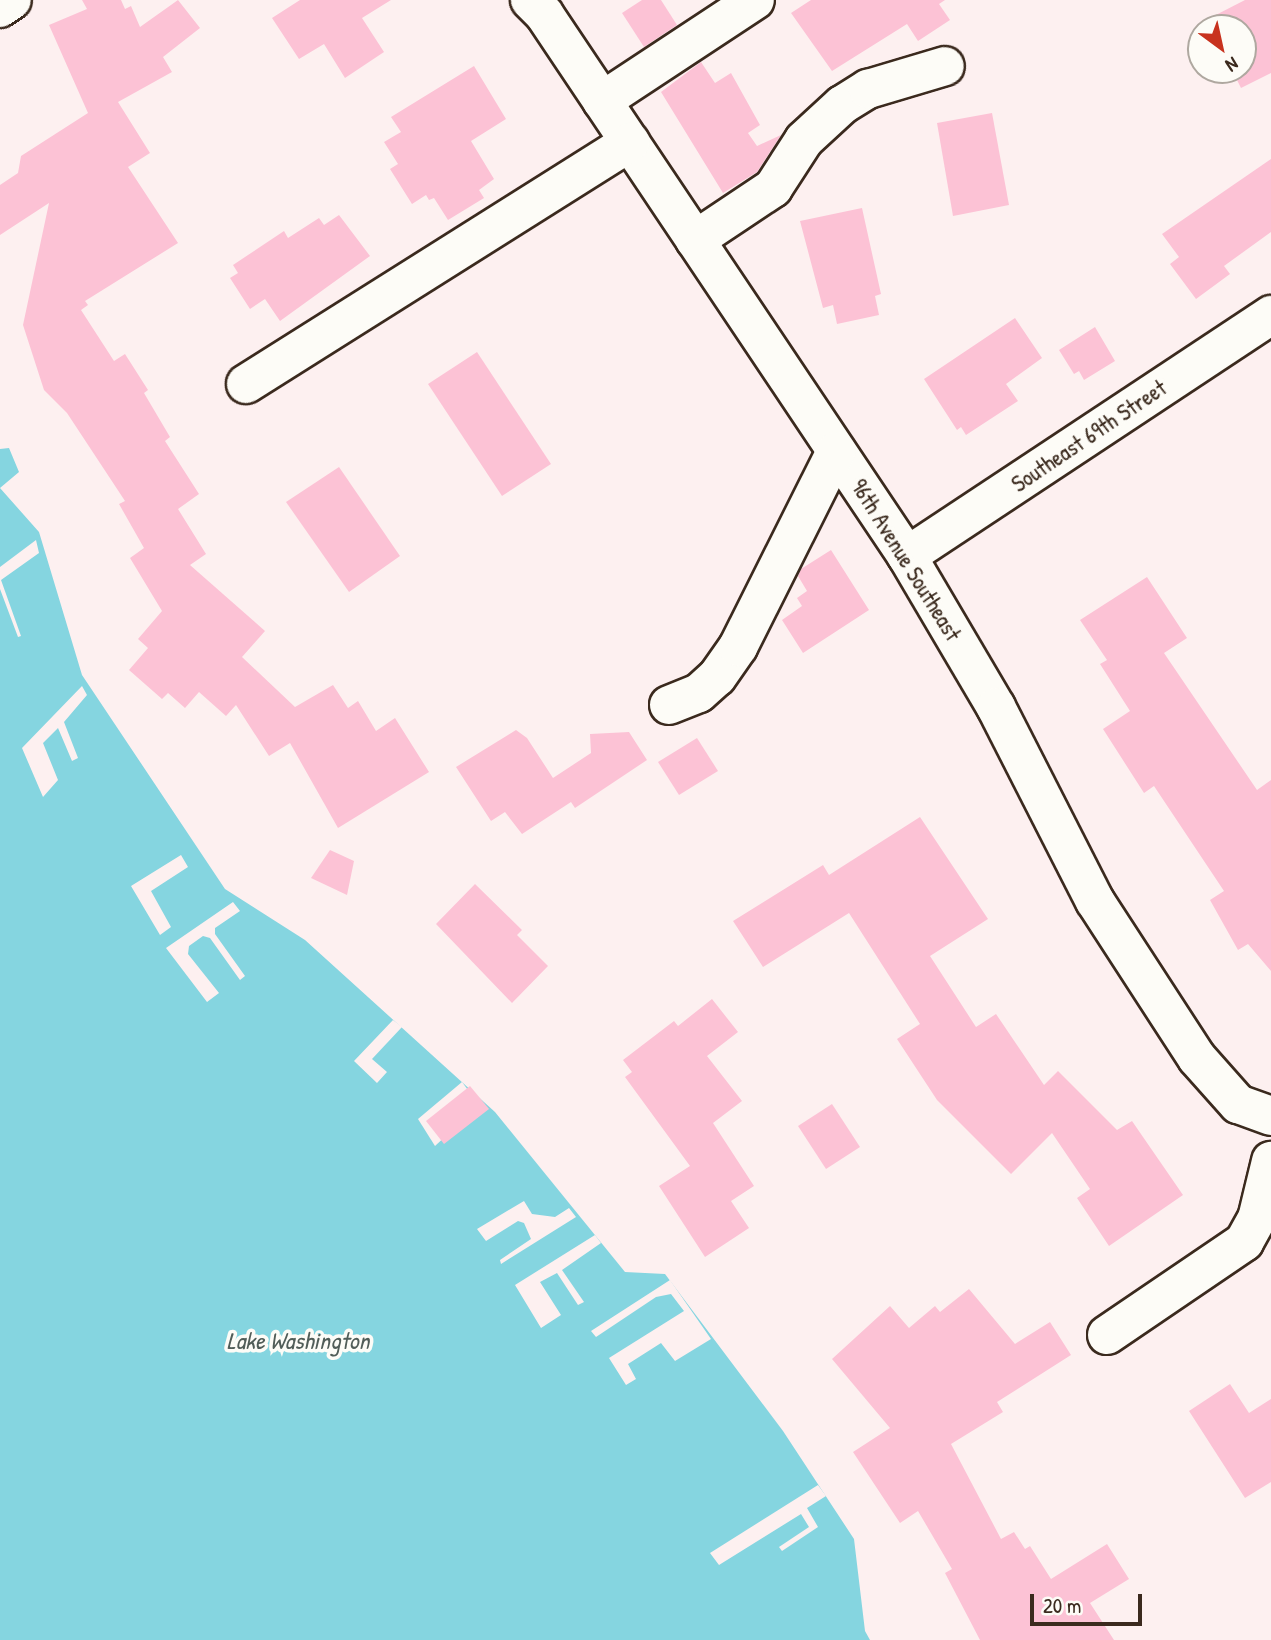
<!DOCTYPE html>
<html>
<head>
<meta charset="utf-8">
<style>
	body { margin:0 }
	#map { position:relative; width:1271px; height:1640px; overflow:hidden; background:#fdf0f0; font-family:"Patrick Hand",sans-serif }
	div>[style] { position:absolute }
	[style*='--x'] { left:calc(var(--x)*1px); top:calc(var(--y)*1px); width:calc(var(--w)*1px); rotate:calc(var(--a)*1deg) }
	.water>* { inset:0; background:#85d5e0 }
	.pier>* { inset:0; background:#fdf0f0 }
	.building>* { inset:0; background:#fcc2d5 }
	.roads { filter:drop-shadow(2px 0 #3b2a1e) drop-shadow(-2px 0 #3b2a1e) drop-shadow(0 2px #3b2a1e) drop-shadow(0 -2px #3b2a1e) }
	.minor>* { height:38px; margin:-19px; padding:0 19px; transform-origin:19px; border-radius:19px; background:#fdfcf7 }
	span { translate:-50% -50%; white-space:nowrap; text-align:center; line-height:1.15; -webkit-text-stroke:7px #fdfcf7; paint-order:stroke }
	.street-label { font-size:23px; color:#3b2a1e }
	.water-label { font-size:24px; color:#515d58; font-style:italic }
	.north { position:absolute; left:1187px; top:14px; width:70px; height:70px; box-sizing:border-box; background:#fdfcf7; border:2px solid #afa8a0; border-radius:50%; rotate:147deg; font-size:19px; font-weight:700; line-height:28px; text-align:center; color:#3b2a1e }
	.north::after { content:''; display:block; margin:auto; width:24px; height:32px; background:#c8321e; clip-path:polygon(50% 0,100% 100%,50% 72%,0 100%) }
	.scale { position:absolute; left:1030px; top:1594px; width:112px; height:32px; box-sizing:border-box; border:4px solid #3b2a1e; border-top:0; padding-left:9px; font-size:21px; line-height:24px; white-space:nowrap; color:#3b2a1e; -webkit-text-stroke:5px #fdfcf7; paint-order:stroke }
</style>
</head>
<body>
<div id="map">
	<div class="water">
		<i style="clip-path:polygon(9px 448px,19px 472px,0 488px,39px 532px,82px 675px,225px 889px,305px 940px,495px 1112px,625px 1272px,665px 1274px,783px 1431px,854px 1539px,865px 1631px,870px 1640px,0 1640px,0 449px)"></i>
	</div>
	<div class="pier">
		<i style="clip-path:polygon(36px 540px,39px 553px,1px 580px,21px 636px,18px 637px,0 589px,0 567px)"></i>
		<i style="clip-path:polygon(82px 686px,87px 695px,64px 722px,78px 758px,72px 761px,58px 728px,43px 743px,58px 780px,43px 797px,22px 748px)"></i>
		<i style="clip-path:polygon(181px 855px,188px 867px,151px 891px,171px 927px,160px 935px,131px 886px)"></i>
		<i style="clip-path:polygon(233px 902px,240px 911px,215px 928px,215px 934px,245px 976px,240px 980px,210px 938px,203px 936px,189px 946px,188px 954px,219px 993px,207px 1002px,166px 948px)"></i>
		<i style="clip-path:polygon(393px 1020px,402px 1027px,372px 1059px,387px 1072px,377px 1083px,354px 1061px)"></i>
		<i style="clip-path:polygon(462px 1082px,479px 1105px,435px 1146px,418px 1119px)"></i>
		<i style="clip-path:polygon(524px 1201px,532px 1214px,555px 1217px,569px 1208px,576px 1217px,501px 1264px,500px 1260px,531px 1239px,524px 1223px,518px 1221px,486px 1241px,477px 1229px)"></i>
		<i style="clip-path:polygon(595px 1235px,601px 1243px,562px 1270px,584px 1302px,578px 1305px,557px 1273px,540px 1282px,561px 1315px,541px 1328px,515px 1285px)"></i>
		<i style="clip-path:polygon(670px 1280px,711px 1339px,675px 1361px,661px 1343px,628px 1364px,636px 1379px,626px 1385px,609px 1358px,684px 1311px,671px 1294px,656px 1297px,596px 1337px,591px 1331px)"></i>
		<i style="clip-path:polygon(818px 1485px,826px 1496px,807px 1508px,818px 1527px,782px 1551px,779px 1547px,809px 1527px,801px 1514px,719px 1565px,710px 1553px)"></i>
	</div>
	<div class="building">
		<i style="clip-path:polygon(82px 0,121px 0,125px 9px,131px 6px,140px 27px,178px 0,200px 28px,163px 57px,172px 72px,118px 102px,150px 153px,128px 167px,178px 243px,85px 301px,88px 305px,81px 310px,114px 361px,125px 354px,148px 390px,144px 393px,170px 437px,165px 441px,199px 494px,178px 509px,206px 554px,190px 565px,265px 631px,242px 657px,295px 707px,333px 685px,348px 708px,358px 701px,376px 731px,395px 718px,429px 772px,338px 828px,290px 743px,269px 756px,236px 705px,226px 716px,199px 692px,185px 708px,168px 693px,162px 699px,129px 670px,148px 648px,138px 639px,162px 611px,130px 558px,144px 548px,119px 504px,125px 501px,67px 413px,44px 390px,23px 325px,49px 203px,0 235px,0 185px,18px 173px,21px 156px,88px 113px,49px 25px,87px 9px)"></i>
		<i style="clip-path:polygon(300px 0,391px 0,362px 18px,384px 52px,345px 78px,324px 44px,299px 59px,272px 18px)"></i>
		<i style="clip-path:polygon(642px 0,661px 0,677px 25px,644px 47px,622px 13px)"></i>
		<i style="clip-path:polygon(811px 0,945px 0,939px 4px,950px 20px,918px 41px,907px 24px,832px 71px,791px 13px)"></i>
		<i style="clip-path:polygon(1245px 0,1271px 0,1271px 73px,1241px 88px,1232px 70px,1243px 70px,1243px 28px,1210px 28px,1206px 20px)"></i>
		<i style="clip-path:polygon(701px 62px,715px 83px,731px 73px,760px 125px,748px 133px,757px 146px,781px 135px,757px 172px,723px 193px,661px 92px)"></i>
		<i style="clip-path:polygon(474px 66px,506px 119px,471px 141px,494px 179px,479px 190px,484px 198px,448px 220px,434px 198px,429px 200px,426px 195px,412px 204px,390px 169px,398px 164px,384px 142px,401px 132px,391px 117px)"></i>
		<i style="clip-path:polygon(992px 113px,1009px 205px,953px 216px,937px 123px)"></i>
		<i style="clip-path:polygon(1271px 159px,1271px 232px,1224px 266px,1230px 274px,1196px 299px,1170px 264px,1179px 257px,1162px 234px)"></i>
		<i style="clip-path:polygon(862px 208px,881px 294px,875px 296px,879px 315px,837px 324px,833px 305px,823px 308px,800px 221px)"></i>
		<i style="clip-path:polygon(339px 215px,370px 256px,280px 321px,265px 299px,250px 309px,230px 278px,238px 273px,233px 265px,284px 231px,288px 238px,319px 218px,324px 225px)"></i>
		<i style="clip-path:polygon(1015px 318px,1042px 358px,1006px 384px,1018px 401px,966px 435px,961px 427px,957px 430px,924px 379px)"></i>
		<i style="clip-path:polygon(1095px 327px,1115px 361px,1084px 380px,1079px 371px,1074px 374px,1059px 350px)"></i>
		<i style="clip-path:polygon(477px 352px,551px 464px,502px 496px,428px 384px)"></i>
		<i style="clip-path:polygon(339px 467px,400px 556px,349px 592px,286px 502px)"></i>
		<i style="clip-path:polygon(831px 550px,869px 610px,803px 653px,782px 620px,802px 606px,797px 598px,807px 591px,798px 576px,801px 569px)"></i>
		<i style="clip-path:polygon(1147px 577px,1187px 638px,1164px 653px,1257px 790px,1271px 780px,1271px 971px,1248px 944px,1238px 950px,1210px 900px,1224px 891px,1154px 786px,1144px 793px,1103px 729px,1130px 711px,1100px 664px,1107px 660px,1080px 620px)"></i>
		<i style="clip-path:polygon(516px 730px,527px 738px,553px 778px,591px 753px,590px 734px,629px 732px,647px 760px,575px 808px,571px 802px,522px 834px,505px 812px,491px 821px,456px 767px)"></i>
		<i style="clip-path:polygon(697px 738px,718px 771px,679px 795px,658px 762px)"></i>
		<i style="clip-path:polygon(920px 817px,988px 919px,930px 956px,976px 1027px,996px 1014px,1044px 1085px,1058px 1071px,1117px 1130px,1132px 1121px,1183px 1195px,1109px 1246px,1077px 1198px,1090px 1189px,1052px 1133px,1011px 1174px,937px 1100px,897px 1039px,920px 1024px,849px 913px,763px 967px,733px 921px,823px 865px,829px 875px)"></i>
		<i style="clip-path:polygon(330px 850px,354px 861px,347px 895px,311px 878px)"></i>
		<i style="clip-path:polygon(475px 884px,522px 930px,517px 935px,548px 966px,512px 1003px,436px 924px)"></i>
		<i style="clip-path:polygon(712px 999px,738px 1032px,707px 1056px,742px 1101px,713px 1123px,754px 1186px,731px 1201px,749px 1228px,705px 1257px,659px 1186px,690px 1166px,625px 1077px,632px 1072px,623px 1060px,674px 1021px,678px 1026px)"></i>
		<i style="clip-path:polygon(470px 1086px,489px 1109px,444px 1144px,426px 1121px)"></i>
		<i style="clip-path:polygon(832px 1104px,860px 1147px,826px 1169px,798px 1126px)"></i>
		<i style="clip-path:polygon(969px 1289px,1015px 1344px,1050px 1322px,1071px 1355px,997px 1402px,1003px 1412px,951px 1444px,1001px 1539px,1014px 1532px,1025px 1549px,1030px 1546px,1051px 1579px,1107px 1544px,1129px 1579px,1090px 1603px,1114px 1640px,980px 1640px,945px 1573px,952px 1569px,918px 1511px,900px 1523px,853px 1452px,890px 1428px,832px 1359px,890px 1306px,909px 1328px,935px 1306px,940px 1312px)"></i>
		<i style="clip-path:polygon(1230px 1384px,1249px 1413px,1271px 1399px,1271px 1482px,1245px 1498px,1189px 1411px)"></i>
	</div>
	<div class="roads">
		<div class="minor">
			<i style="--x:530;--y:0;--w:20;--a:45"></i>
			<i style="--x:544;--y:14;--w:652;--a:56.19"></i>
			<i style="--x:907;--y:556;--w:175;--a:59.5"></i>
			<i style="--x:996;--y:707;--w:218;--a:63"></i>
			<i style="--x:1095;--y:901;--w:187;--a:57"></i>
			<i style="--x:1197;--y:1058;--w:62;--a:48.3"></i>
			<i style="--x:1238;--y:1104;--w:35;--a:20"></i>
			<i style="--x:0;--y:8;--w:14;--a:-34"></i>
			<i style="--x:602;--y:101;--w:183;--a:-33.4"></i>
			<i style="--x:695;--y:240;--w:94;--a:-33.7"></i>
			<i style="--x:773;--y:188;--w:57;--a:-57.1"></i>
			<i style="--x:804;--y:140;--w:52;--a:-42.6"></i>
			<i style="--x:842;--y:105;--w:31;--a:-32"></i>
			<i style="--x:868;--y:89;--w:80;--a:-16.6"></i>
			<i style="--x:246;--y:384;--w:454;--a:-32.2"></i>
			<i style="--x:907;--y:556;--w:437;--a:-33.5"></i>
			<i style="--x:669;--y:705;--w:32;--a:-22"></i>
			<i style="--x:699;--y:693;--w:24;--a:-42"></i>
			<i style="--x:717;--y:677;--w:37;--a:-55"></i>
			<i style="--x:738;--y:647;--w:219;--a:-63.4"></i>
			<i style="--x:1107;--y:1335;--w:166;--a:-34.2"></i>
			<i style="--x:1244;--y:1242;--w:26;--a:-61"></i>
			<i style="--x:1257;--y:1219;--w:60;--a:-76.4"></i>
		</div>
	</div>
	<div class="street-label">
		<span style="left:1089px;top:436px;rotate:-34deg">Southeast 69th Street</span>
		<span style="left:906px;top:560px;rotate:58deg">96th Avenue Southeast</span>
	</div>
	<div class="water-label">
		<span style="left:298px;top:1341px">Lake Washington</span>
	</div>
	<div class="north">N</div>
	<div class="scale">20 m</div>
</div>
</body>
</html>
